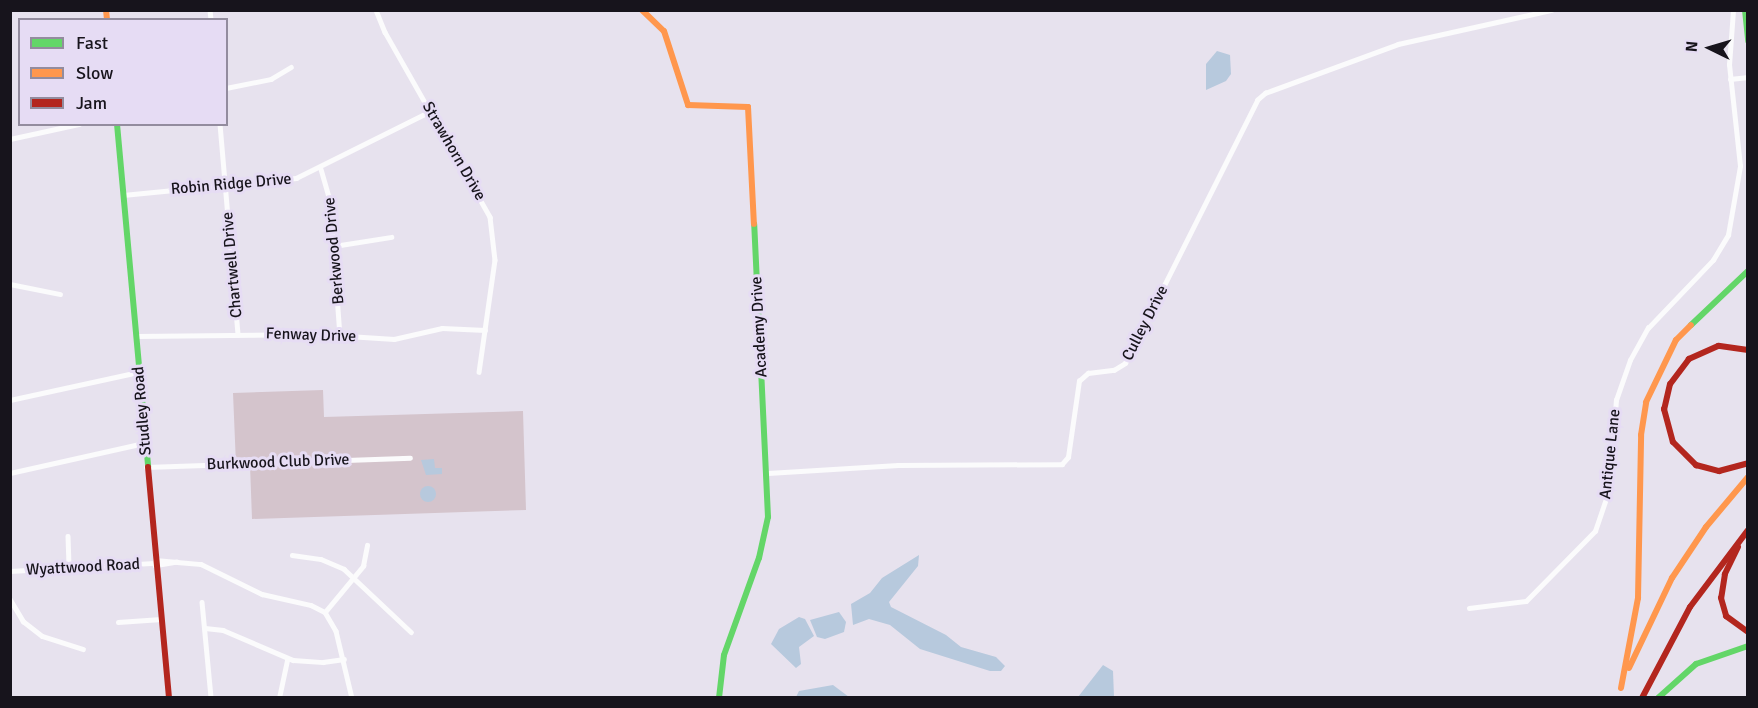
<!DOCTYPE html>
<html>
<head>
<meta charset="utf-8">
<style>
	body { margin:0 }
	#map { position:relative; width:1758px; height:708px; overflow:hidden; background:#e7e2ee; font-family:Signika,sans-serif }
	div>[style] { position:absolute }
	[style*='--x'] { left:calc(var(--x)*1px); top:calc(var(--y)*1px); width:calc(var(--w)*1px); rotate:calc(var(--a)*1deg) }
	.green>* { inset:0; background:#d4c4cc }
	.water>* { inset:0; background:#b7c9dd }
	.round { border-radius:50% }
	.street>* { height:4.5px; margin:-2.25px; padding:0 2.25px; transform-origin:2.25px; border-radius:2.25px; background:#fbfbfc }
	.fast>* { height:6px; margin:-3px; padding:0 3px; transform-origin:3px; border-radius:3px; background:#63d668 }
	.slow>* { height:6px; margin:-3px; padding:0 3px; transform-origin:3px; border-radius:3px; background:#ff974d }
	.jam>* { height:6px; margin:-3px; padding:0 3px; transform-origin:3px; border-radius:3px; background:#b3261e }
	span { translate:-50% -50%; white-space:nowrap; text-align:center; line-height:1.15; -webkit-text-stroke:6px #e6dcf4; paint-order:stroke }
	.street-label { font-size:16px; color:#17141c }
	.frame { position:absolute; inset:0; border:12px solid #17141c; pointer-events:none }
	.legend { position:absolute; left:18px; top:18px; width:210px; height:108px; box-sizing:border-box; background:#e6dcf4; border:2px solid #938c9e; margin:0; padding:8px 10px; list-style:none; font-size:18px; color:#17141c }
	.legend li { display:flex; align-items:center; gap:12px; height:30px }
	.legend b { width:30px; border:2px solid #938c9e }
	.north { position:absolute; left:1680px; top:18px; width:60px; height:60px; -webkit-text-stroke:4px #e6dcf4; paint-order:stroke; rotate:275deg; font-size:16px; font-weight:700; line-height:24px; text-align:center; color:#17141c }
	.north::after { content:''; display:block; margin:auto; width:21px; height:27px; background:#17141c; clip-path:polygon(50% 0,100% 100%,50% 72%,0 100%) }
</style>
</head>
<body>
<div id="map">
	<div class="green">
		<i style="clip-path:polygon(323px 390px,324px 417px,523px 411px,526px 510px,252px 519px,250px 465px,236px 465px,233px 393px)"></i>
	</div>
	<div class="water">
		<i style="clip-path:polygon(1217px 51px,1230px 55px,1231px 74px,1226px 81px,1206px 90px,1206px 64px)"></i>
		<i style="clip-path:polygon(434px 459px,435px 468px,442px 468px,442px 474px,426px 475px,421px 460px)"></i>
		<i class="round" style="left:420px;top:486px;width:16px;height:16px"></i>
		<i style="clip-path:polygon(919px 555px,918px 566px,889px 602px,891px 607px,946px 635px,961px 647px,996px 657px,1005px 666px,1001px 671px,990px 671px,920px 649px,890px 625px,869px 619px,853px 625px,851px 604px,870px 593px,882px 578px)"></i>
		<i style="clip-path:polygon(839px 612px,846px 622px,844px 632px,825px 639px,817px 637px,810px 620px)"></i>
		<i style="clip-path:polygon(799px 617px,805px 619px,814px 636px,799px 647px,801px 664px,796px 668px,771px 644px,779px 629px)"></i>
		<i style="clip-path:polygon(1103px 665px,1113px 671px,1114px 697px,1078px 697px)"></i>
		<i style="clip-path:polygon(833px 685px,849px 697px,796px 697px,799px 691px)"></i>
	</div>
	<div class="street">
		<i style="--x:210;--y:10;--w:10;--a:84"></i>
		<i style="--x:376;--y:10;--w:24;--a:68"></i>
		<i style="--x:385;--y:32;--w:213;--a:60.4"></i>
		<i style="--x:490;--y:217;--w:43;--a:83.4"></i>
		<i style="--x:495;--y:260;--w:113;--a:98.1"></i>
		<i style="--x:1730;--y:79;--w:18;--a:-6"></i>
		<i style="--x:226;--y:88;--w:46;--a:-11.3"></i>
		<i style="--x:271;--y:79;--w:23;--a:-31"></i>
		<i style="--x:220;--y:124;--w:211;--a:85.1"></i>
		<i style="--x:10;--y:139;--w:71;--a:-12.3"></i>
		<i style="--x:321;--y:169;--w:32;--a:74"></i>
		<i style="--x:330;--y:200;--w:135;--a:85.8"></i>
		<i style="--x:123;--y:195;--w:174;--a:-5.6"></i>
		<i style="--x:296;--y:178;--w:151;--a:-26.4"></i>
		<i style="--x:334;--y:246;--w:58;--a:-9"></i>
		<i style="--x:10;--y:284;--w:51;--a:11.3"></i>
		<i style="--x:136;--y:336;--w:181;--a:-0.6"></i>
		<i style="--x:317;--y:334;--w:77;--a:3.7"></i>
		<i style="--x:394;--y:339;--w:49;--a:-12.9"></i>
		<i style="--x:442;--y:328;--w:43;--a:2.7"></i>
		<i style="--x:10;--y:400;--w:131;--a:-12.3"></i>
		<i style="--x:146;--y:467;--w:264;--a:-2"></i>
		<i style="--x:10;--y:473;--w:137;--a:-12.6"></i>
		<i style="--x:768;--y:473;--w:130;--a:-3.5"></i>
		<i style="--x:898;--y:465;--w:164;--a:-0.3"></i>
		<i style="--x:1062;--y:464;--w:9;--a:-49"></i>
		<i style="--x:1068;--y:457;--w:77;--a:-81.8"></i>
		<i style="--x:1079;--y:381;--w:12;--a:-42"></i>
		<i style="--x:1088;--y:373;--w:26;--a:-7"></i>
		<i style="--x:1114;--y:370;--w:13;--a:-32"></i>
		<i style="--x:1125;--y:363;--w:294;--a:-63.3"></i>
		<i style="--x:1257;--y:100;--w:11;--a:-41"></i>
		<i style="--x:1265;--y:93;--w:142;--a:-20.2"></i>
		<i style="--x:1398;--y:44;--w:157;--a:-12.5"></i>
		<i style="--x:68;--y:536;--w:32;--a:88"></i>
		<i style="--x:292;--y:555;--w:29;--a:8"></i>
		<i style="--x:321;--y:559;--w:25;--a:23"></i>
		<i style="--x:344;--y:569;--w:92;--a:43.2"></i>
		<i style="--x:155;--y:560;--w:22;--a:5"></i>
		<i style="--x:177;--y:562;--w:22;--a:170"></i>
		<i style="--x:177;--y:562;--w:24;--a:5"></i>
		<i style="--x:201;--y:564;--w:68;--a:26.2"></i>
		<i style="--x:262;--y:594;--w:50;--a:12.7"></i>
		<i style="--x:311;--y:605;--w:16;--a:27"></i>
		<i style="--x:325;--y:612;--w:22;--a:60"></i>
		<i style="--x:336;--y:631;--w:69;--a:76.6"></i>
		<i style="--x:10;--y:571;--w:145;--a:-3.2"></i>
		<i style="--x:10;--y:599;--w:26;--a:59"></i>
		<i style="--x:23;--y:621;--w:24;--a:38"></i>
		<i style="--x:42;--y:636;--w:43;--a:17.6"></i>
		<i style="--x:202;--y:602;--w:96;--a:84.6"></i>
		<i style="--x:1469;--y:608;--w:57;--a:-7"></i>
		<i style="--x:1526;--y:601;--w:98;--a:-45.4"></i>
		<i style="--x:1595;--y:531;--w:46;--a:-71.2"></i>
		<i style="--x:1610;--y:487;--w:87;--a:-86.1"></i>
		<i style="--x:1616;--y:400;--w:42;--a:-70.7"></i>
		<i style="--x:1630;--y:360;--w:37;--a:-61"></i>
		<i style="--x:1648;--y:328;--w:94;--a:-46.3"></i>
		<i style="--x:1713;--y:260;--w:29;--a:-59"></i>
		<i style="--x:1728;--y:235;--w:70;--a:-80.1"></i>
		<i style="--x:1740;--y:166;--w:102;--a:-96.2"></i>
		<i style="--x:1729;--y:65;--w:55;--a:-85.8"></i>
		<i style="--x:325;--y:612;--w:60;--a:-50.4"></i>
		<i style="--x:363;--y:566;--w:21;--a:-79"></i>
		<i style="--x:118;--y:622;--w:43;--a:-4"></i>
		<i style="--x:205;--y:628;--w:18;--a:6"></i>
		<i style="--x:223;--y:630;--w:76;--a:23.2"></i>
		<i style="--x:293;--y:660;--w:30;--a:4"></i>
		<i style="--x:323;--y:662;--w:21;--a:-8"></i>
		<i style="--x:279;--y:698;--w:40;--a:-78"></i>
	</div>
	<div class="fast">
		<i style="--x:1745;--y:10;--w:31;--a:84"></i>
		<i style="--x:117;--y:124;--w:344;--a:84.8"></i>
		<i style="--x:1691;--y:325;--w:79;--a:-43.5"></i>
		<i style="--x:719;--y:698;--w:43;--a:-83.4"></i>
		<i style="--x:724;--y:655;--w:103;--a:-70.2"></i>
		<i style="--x:759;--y:558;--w:42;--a:-77.6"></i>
		<i style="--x:768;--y:517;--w:293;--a:-92.7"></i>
		<i style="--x:1658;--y:698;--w:51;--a:-41.8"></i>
		<i style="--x:1696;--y:664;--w:55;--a:-19.1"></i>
	</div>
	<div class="slow">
		<i style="--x:106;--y:10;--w:10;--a:84"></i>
		<i style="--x:642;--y:10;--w:30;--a:44"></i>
		<i style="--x:664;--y:31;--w:78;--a:72"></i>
		<i style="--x:688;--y:105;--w:60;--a:1.9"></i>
		<i style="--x:748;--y:107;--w:117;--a:87.1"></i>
		<i style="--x:1629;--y:668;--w:100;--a:-64.5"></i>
		<i style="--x:1672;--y:578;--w:61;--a:-56.3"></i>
		<i style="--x:1706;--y:527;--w:65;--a:-50"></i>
		<i style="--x:1621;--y:688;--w:92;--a:-79.3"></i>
		<i style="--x:1638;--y:598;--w:163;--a:-88.9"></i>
		<i style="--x:1641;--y:435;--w:33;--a:-81"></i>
		<i style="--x:1646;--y:402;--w:69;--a:-64.2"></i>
		<i style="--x:1676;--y:340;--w:21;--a:-45"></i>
	</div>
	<div class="jam">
		<i style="--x:1748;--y:350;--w:30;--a:-172"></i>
		<i style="--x:1718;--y:346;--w:32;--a:156"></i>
		<i style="--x:1689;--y:359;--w:31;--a:127"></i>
		<i style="--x:1670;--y:384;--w:26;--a:103"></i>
		<i style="--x:1664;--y:409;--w:34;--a:75"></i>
		<i style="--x:1673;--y:442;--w:33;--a:45"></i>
		<i style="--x:1696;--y:465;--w:24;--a:15"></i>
		<i style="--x:1719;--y:471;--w:30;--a:-15"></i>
		<i style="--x:148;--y:467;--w:232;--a:84.8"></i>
		<i style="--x:1738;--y:547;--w:30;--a:116"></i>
		<i style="--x:1725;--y:574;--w:24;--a:99"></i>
		<i style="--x:1721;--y:598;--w:19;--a:74"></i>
		<i style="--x:1726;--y:616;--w:27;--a:36"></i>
		<i style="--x:1642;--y:698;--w:103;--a:-62.2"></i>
		<i style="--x:1690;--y:607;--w:96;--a:-53"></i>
	</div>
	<div class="street-label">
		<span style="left:454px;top:151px;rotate:60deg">Strawhorn Drive</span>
		<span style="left:231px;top:184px;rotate:-5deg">Robin Ridge Drive</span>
		<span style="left:334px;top:251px;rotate:-95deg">Berkwood Drive</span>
		<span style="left:232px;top:265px;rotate:-95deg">Chartwell Drive</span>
		<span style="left:1145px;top:323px;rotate:-63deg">Culley Drive</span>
		<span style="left:759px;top:327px;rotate:-93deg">Academy Drive</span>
		<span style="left:311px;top:335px;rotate:2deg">Fenway Drive</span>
		<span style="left:142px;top:411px;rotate:-95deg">Studley Road</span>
		<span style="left:1610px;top:454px;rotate:-84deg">Antique Lane</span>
		<span style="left:278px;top:462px;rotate:-2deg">Burkwood Club Drive</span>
		<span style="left:83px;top:567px;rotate:-3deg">Wyattwood Road</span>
	</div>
	<div class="frame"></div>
	<ul class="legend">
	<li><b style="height:8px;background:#63d668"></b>Fast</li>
	<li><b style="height:8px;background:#ff974d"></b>Slow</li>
	<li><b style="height:8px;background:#b3261e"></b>Jam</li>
	</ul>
	<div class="north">N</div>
</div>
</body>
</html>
